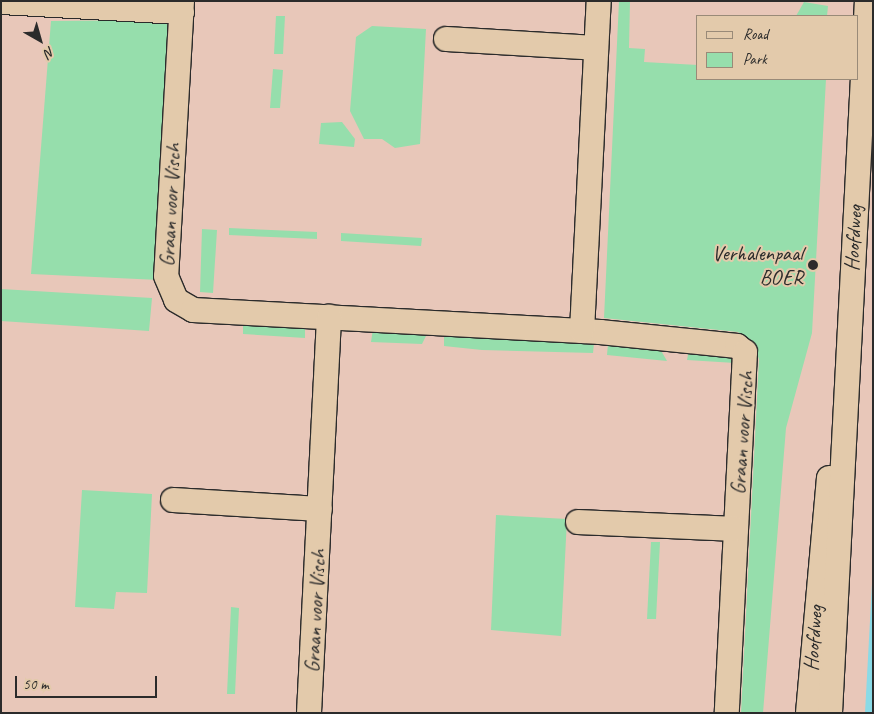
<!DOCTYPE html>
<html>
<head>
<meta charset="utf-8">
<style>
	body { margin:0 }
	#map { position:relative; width:874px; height:714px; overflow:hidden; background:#e8c7b9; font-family:Caveat,sans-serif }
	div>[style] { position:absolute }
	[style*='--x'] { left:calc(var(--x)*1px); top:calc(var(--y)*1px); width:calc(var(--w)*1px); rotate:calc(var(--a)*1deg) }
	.green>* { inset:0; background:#96deac }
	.water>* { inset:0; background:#8adae6 }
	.roads { filter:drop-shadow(1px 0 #2b2b2b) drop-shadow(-1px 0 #2b2b2b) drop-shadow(0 1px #2b2b2b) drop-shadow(0 -1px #2b2b2b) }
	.minor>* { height:24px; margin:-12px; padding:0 12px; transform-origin:12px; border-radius:12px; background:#e3caab }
	.dots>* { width:14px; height:14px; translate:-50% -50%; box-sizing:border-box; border:2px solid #e3caab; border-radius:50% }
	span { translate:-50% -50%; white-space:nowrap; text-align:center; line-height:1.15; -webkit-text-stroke:4px #e3caab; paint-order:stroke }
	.street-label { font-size:21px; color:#2b2b2b }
	.poi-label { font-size:21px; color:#2b2b2b }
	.right { translate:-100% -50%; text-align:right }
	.frame { position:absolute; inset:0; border:2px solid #2b2b2b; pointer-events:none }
	.legend { position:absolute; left:696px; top:15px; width:162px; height:65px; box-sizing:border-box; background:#e3caab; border:1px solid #998a78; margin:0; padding:6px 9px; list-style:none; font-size:15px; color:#2b2b2b }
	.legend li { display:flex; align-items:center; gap:10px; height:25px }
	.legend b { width:25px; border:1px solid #998a78 }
	.north { position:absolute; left:15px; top:15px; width:50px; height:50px; -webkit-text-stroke:4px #e3caab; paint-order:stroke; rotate:142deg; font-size:14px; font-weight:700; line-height:20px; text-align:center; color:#2b2b2b }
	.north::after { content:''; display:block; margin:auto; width:18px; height:22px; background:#2b2b2b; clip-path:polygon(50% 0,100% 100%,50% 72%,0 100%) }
	.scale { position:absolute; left:15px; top:676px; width:142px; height:22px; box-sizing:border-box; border:2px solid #2b2b2b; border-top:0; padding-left:6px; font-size:15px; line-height:18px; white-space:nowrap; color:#2b2b2b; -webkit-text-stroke:4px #e3caab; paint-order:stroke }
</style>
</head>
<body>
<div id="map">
	<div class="green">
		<i style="clip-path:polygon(619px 1px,630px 1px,629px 48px,645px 49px,644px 62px,698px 65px,698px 79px,826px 79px,812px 333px,786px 428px,763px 713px,741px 713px,759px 359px,755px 349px,738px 332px,604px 318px)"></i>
		<i style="clip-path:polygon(804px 2px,828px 6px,827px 16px,796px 16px)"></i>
		<i style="clip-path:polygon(276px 16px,285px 16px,283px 54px,274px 54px)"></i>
		<i style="clip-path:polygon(163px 20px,172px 30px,159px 280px,31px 274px,51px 21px)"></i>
		<i style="clip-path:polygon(372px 26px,426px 29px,420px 144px,395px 148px,382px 139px,364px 139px,350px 111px,356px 37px)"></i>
		<i style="clip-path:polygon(273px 69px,283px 70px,280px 108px,270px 108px)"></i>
		<i style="clip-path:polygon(342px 122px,355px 139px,354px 147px,319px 144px,321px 123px)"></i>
		<i style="clip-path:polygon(229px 228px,317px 232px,317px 239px,229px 235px)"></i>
		<i style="clip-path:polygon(202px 229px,217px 230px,213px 293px,200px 292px)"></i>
		<i style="clip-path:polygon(341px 233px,422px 238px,421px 246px,341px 241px)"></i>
		<i style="clip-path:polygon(1px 289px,152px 298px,149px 331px,1px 321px)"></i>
		<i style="clip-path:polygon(243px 323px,305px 325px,305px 338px,243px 334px)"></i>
		<i style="clip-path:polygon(373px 329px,429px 330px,422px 344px,371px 342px)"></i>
		<i style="clip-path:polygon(444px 335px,594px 343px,593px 353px,482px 350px,444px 346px)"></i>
		<i style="clip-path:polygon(608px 344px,659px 347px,667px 361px,607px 355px)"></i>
		<i style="clip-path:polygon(689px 349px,731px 353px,735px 363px,687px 360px)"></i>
		<i style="clip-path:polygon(82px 490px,152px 494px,147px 593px,116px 592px,114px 609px,75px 607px)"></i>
		<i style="clip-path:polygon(496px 515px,567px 519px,561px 636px,491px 630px)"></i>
		<i style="clip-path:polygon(651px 542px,660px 542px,656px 619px,647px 619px)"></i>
		<i style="clip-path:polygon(231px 607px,239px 608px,235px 694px,227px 694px)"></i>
	</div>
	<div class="water">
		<i style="clip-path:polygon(873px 565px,873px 713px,865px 713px)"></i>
	</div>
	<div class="roads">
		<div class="minor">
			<i style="--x:182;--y:1;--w:275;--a:93.3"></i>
			<i style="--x:166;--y:276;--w:26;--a:67"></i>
			<i style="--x:176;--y:300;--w:20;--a:30"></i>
			<i style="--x:193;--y:310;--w:408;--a:3.1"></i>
			<i style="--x:600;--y:332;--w:138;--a:5.8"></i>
			<i style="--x:737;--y:346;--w:10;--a:37"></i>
			<i style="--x:745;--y:352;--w:361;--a:92.9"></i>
			<i style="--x:1;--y:2;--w:181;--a:3.2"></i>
			<i style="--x:446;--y:39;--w:150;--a:3.4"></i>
			<i style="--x:582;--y:331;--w:330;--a:-87.1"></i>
			<i style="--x:173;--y:500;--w:147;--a:3.5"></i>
			<i style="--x:578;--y:522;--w:158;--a:2.5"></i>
			<i style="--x:309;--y:713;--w:397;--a:-87.1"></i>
			<i style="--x:808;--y:713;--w:236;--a:-84.9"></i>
			<i style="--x:830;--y:713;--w:713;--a:-87.03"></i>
		</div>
	</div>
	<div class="dots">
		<i style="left:813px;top:265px;background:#2b2b2b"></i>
	</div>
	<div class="street-label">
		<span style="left:170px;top:205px;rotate:-87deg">Graan voor Visch</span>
		<span style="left:853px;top:238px;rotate:-87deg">Hoofdweg</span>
		<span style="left:742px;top:433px;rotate:-86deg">Graan voor Visch</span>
		<span style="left:315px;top:611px;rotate:-87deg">Graan voor Visch</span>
		<span style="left:813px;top:638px;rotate:-86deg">Hoofdweg</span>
	</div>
	<div class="poi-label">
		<span class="right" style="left:803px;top:265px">Verhalenpaal<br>BOER</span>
	</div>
	<div class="frame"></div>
	<ul class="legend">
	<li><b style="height:6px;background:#e3caab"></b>Road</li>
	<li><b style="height:14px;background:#96deac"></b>Park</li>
	</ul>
	<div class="north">N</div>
	<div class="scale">50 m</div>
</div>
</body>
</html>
